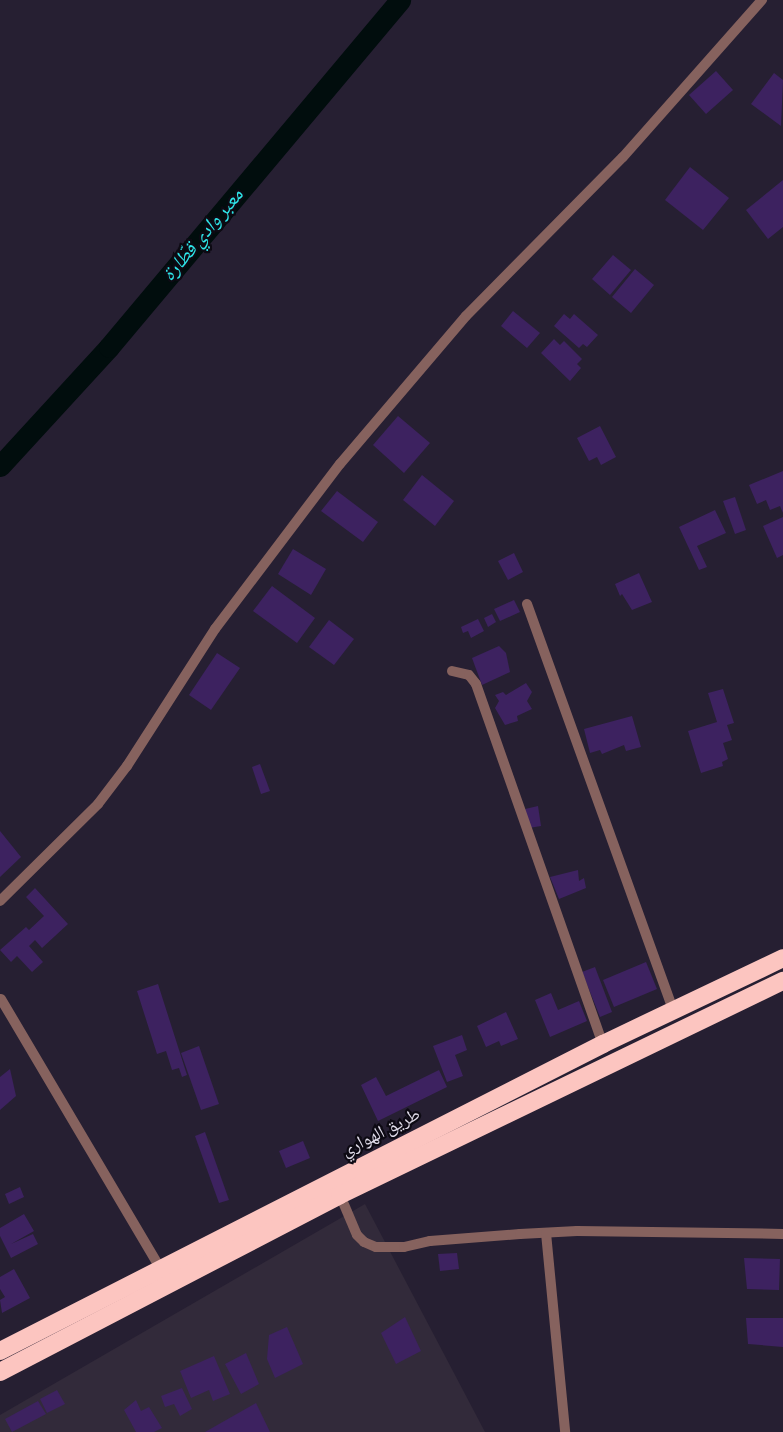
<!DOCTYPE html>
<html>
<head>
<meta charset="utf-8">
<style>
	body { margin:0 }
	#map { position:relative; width:783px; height:1432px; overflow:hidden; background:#261f32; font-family:"Alegreya Sans","Noto Naskh Arabic",sans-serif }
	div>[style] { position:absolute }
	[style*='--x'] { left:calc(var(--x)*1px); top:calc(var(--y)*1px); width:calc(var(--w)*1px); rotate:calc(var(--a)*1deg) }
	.industrial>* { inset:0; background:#322a3a }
	.river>* { height:21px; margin:-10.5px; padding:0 10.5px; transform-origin:10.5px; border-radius:10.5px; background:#010d0d }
	.building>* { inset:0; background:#3d2260 }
	.street>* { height:10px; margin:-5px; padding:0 5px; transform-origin:5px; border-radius:5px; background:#86625e }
	.highway>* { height:18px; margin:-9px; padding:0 9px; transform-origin:9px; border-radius:9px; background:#fcc5c0 }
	span { translate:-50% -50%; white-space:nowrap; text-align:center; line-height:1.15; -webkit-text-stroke:4.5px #0d0a13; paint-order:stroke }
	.street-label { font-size:18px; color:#e0dce9 }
	.water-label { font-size:20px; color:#2ee6e9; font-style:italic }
</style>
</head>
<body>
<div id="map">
	<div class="industrial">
		<i style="clip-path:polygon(365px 1204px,485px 1432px,0 1432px,0 1415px)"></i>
	</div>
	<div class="river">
		<i style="--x:0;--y:466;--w:161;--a:-47.5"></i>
		<i style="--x:109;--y:347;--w:453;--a:-50"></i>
	</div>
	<div class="building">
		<i style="clip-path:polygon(716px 71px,733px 90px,706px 114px,689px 95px)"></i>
		<i style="clip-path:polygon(774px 73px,783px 80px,781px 126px,751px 104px)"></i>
		<i style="clip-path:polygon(690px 167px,729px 198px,703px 230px,665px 200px)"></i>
		<i style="clip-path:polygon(783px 180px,783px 227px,768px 239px,746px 210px)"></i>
		<i style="clip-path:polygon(613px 255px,631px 270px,610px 295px,592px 279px)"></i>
		<i style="clip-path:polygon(635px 269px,654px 285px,631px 313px,612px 297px)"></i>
		<i style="clip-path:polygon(513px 311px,540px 333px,527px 348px,501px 326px)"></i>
		<i style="clip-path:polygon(564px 314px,570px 319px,574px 314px,598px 335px,587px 347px,583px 344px,579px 348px,554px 326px)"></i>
		<i style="clip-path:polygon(554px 339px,560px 345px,564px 341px,582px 359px,577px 364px,581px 368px,570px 381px,541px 353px)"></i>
		<i style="clip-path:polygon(398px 416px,430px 443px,404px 473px,373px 445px)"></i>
		<i style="clip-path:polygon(600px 426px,616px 457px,601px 465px,597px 457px,589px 461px,577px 438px)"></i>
		<i style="clip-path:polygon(783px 471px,783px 513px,780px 506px,770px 510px,766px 500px,757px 504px,749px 485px)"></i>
		<i style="clip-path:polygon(422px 475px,454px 501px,435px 526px,403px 500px)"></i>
		<i style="clip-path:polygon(337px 491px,378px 522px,363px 542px,321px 511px)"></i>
		<i style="clip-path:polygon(735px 497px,746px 530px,735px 534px,723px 501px)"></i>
		<i style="clip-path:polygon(715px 510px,726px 533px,697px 546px,707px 567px,699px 570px,679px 527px)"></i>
		<i style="clip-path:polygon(783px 517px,783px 555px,777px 558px,763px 526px)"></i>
		<i style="clip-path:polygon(293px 549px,326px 569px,311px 595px,278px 574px)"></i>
		<i style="clip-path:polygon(514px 553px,523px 572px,508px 580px,498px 561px)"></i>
		<i style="clip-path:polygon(639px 573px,652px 602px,632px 610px,622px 594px,620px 596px,615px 584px)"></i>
		<i style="clip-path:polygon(272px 586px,315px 618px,297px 643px,253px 611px)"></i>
		<i style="clip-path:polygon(514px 600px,520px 612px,500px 621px,494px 609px)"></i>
		<i style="clip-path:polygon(492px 614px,496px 622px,488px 627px,484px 618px)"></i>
		<i style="clip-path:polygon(478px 619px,484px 631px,471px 638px,468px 631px,463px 633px,461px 627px)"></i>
		<i style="clip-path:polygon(329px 620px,354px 639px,334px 665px,309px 647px)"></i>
		<i style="clip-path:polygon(499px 646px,506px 653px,510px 672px,482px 685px,472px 658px)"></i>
		<i style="clip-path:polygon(217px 653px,240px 668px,211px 710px,189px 695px)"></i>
		<i style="clip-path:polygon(526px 683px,532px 692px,527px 701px,532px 709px,517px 716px,518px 721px,505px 725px,495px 708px,499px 701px,495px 695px,503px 692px,506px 695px)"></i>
		<i style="clip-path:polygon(723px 689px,734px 723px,727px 725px,732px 740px,723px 743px,728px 759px,722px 762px,723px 766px,701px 773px,688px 731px,717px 722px,708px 693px)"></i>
		<i style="clip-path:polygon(632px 716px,641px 747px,626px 751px,624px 745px,602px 754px,600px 750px,590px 753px,584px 729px)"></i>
		<i style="clip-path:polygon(260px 764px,270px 791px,261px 794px,252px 767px)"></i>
		<i style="clip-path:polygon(538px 806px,541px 826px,529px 828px,525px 809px)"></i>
		<i style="clip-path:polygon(0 831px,21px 857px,0 877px)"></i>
		<i style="clip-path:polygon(578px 870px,579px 881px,584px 878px,586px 888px,559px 899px,550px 877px)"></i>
		<i style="clip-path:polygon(35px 888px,68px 924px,42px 948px,35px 940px,29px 946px,43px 962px,32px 972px,17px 956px,11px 962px,0 950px,26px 927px,29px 930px,44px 916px,26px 897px)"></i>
		<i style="clip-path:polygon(646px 962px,657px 989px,614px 1007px,603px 980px)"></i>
		<i style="clip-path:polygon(595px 967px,612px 1012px,600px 1017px,582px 972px)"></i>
		<i style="clip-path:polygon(158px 984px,187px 1075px,182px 1077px,179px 1068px,172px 1070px,166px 1051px,157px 1054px,137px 991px)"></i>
		<i style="clip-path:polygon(551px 993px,558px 1010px,579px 1001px,587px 1021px,550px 1037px,535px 1000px)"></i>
		<i style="clip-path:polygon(506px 1012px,518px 1039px,501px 1046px,499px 1041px,486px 1047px,477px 1026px)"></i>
		<i style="clip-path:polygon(462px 1035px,467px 1050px,455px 1055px,463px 1076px,447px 1082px,433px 1046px)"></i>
		<i style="clip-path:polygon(199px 1046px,219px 1104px,201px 1110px,181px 1053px)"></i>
		<i style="clip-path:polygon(10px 1069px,16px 1096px,0 1110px,0 1077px)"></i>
		<i style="clip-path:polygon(439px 1070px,447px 1087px,378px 1121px,361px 1085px,376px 1077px,386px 1096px)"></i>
		<i style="clip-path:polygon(205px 1132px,229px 1200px,219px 1203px,195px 1136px)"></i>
		<i style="clip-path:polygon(303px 1141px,310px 1158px,286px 1168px,279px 1151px)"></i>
		<i style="clip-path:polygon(20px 1187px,24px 1197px,9px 1204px,5px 1194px)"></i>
		<i style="clip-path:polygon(24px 1214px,34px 1231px,11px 1244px,33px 1234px,38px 1244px,11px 1258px,0 1236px,0 1228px)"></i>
		<i style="clip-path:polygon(457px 1253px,459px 1269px,440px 1271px,438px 1254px)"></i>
		<i style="clip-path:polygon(744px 1258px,780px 1259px,779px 1290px,747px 1289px)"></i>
		<i style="clip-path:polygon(14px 1269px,30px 1298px,2px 1313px,0 1300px,5px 1297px,0 1289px,0 1277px)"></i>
		<i style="clip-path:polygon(405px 1317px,421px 1351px,396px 1364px,381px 1333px)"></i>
		<i style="clip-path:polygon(746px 1318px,783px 1318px,783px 1347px,748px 1344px)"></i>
		<i style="clip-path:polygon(287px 1327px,303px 1364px,275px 1378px,267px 1359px,269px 1335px)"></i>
		<i style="clip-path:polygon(246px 1353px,259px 1384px,241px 1394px,225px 1364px)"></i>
		<i style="clip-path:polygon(214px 1356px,230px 1394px,213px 1401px,209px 1390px,191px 1398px,180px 1371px)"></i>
		<i style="clip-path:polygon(182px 1388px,192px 1409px,180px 1416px,174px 1404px,165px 1407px,161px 1396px)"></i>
		<i style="clip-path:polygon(57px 1390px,65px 1404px,47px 1413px,40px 1399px)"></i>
		<i style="clip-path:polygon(136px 1400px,141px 1411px,149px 1407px,162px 1428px,154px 1432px,136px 1432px,124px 1410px)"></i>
		<i style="clip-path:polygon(38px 1401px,46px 1414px,12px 1432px,5px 1419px)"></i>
		<i style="clip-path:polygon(256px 1403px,270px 1432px,205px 1432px)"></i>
	</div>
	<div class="street">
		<i style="--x:527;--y:604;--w:431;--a:70.2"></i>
		<i style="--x:452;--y:671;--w:17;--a:13"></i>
		<i style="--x:469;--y:675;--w:11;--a:52"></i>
		<i style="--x:476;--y:684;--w:382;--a:70.6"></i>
		<i style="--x:0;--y:901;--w:138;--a:-44.7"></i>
		<i style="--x:98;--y:804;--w:48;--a:-52.7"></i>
		<i style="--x:127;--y:766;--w:163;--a:-57.3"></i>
		<i style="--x:215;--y:629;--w:207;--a:-52.9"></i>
		<i style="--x:340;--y:464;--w:194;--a:-49.6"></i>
		<i style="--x:466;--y:316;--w:223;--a:-45.4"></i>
		<i style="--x:623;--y:157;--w:210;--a:-48.5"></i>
		<i style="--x:1;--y:999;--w:312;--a:59.4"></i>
		<i style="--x:340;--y:1195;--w:43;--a:67"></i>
		<i style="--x:357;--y:1235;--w:10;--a:45"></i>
		<i style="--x:364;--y:1242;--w:13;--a:23"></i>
		<i style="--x:376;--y:1247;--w:28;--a:0"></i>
		<i style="--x:404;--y:1247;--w:27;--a:-13"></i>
		<i style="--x:430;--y:1241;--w:90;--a:-4.4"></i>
		<i style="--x:520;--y:1234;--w:57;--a:-3"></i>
		<i style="--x:577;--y:1231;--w:206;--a:0.8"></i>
		<i style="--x:546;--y:1233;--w:200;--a:84.5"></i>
	</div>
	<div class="highway">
		<i style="--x:0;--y:1351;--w:677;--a:-26.98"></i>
		<i style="--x:603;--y:1044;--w:199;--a:-25.5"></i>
		<i style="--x:0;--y:1372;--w:383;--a:-27.5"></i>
		<i style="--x:340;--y:1195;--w:492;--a:-25.8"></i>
	</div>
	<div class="street-label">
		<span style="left:381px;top:1133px;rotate:-27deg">طريق الهواري</span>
	</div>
	<div class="water-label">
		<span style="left:203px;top:235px;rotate:-50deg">معبر وادي قطّارة</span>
	</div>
</div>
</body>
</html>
